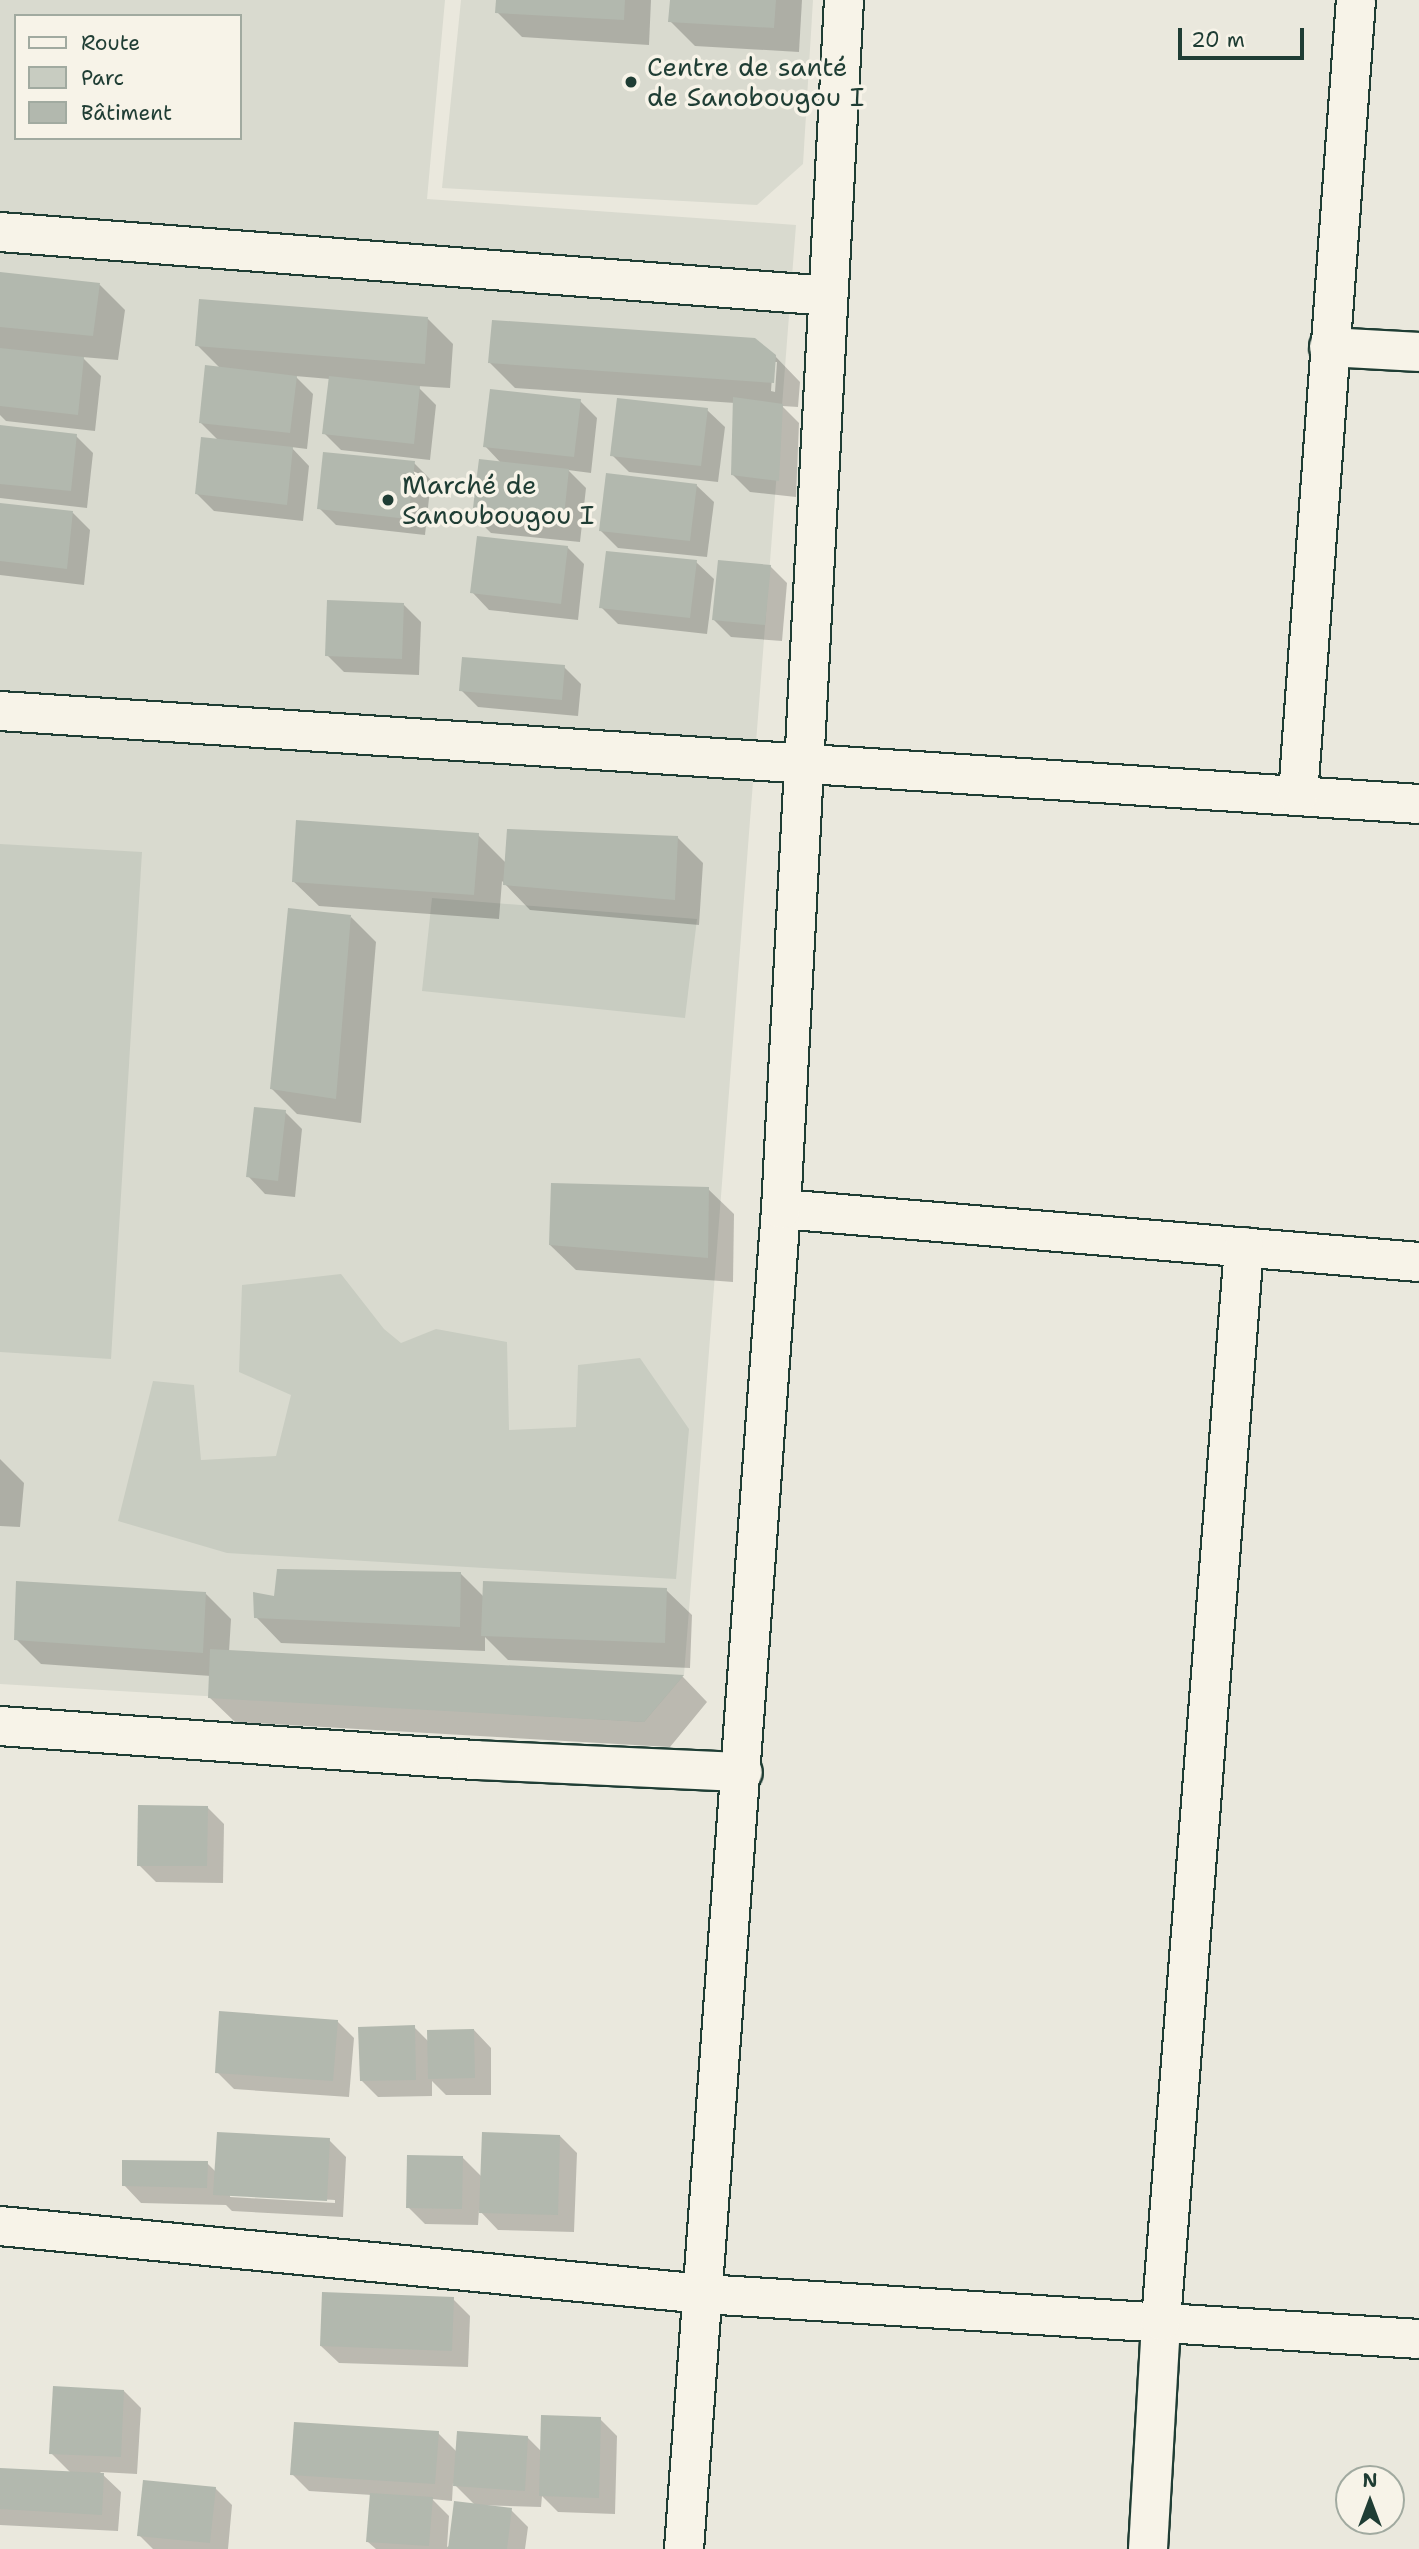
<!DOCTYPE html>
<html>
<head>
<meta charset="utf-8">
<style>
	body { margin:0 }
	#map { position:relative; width:1419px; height:2549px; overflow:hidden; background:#eae8dd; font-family:"Shantell Sans",sans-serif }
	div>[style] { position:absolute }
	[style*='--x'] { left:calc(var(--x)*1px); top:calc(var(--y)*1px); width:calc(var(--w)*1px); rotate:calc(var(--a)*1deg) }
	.built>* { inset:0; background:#d9dacf }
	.green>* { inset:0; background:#c8ccc1 }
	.shadow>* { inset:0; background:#0003 }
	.building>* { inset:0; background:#b2b8ae }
	.roads { filter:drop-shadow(2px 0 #1f3d34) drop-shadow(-2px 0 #1f3d34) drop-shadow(0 2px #1f3d34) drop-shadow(0 -2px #1f3d34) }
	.minor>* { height:38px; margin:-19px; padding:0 19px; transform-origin:19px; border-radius:19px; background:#f7f3e8 }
	.dots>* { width:19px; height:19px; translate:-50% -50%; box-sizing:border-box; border:4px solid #f7f3e8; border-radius:50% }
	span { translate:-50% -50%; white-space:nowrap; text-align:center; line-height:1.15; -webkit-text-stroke:7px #f7f3e8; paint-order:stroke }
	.poi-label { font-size:26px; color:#1f3d34 }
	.left { translate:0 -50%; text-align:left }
	.legend { position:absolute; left:14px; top:14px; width:228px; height:126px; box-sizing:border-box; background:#f7f3e8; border:2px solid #a1aaa0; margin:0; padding:9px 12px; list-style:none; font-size:21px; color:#1f3d34 }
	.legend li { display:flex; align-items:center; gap:14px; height:35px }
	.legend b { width:35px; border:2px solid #a1aaa0 }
	.north { position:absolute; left:1335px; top:2465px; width:70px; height:70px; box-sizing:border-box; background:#f7f3e8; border:2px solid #a1aaa0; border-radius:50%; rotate:0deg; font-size:19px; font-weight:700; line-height:28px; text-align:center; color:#1f3d34 }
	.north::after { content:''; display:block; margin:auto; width:24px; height:32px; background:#1f3d34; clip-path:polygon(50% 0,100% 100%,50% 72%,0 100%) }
	.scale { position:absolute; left:1178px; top:28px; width:126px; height:32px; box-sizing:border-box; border:4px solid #1f3d34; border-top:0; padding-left:9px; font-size:21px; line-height:24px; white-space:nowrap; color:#1f3d34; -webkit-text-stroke:5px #f7f3e8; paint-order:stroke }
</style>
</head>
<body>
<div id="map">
	<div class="built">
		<i style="clip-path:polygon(evenodd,0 0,445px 0,427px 199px,796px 225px,684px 1675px,644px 1722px,0 1684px,0 0,16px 16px,240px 16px,240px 138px,16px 138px,16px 16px)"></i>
		<i style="clip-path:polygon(461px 0,813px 0,803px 164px,757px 205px,442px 188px)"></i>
	</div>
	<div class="green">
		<i style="clip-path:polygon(0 844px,142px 852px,111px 1359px,0 1352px)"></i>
		<i style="clip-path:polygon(432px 898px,697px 919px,685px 1018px,422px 991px)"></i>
		<i style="clip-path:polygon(341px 1274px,384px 1329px,401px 1343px,436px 1329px,507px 1342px,509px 1430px,576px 1427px,578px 1365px,640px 1358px,689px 1429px,676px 1579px,227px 1553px,118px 1521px,153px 1381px,194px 1385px,201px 1460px,276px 1456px,291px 1395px,239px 1372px,242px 1285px)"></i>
	</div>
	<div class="shadow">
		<i style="clip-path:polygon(498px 0,651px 0,649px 45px,522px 37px,497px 12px)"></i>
		<i style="clip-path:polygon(672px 0,802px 0,799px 52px,695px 46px,670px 21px)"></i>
		<i style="clip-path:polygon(0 274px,100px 285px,125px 310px,118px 360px,82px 357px,101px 376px,95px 431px,6px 421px,0 415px)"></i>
		<i style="clip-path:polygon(428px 319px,453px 344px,450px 388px,417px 386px,436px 405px,430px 460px,341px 450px,324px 433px,330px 379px,295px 376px,313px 394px,307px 449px,291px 447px,309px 466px,303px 521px,214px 511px,197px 494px,219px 441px,200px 422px,221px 369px,197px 345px)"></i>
		<i style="clip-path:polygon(evenodd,775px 356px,800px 382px,798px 407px,782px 406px,799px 423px,796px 497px,750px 492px,733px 475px,735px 403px,515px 388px,490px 363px,775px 356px,773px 362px,777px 362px,775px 392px,771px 391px,773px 362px)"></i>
		<i style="clip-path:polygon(580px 401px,597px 418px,591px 473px,568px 470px,586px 488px,580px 542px,491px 533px,474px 516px,501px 463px,485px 446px)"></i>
		<i style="clip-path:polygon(707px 410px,725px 427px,718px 482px,629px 472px,612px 455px)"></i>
		<i style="clip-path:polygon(0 427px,76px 436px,93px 453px,87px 508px,0 498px)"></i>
		<i style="clip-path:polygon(414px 463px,431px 480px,425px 535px,336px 525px,319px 508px)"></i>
		<i style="clip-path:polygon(696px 485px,714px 502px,707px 557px,618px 548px,601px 531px)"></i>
		<i style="clip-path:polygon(0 505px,73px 513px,90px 530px,84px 585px,0 575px)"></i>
		<i style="clip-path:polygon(567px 547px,584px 564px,578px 620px,489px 610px,472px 592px)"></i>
		<i style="clip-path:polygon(696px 562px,714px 579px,707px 634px,618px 624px,601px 607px)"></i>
		<i style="clip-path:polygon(770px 566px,787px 583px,782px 641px,731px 637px,714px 620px)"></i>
		<i style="clip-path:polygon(404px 605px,421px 622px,419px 675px,344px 672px,327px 655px)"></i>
		<i style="clip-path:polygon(564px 667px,581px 684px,578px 716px,478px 707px,461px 690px)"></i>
		<i style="clip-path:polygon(478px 835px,506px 863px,677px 837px,703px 863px,699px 925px,530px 910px,502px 881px,499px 919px,319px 906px,293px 881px)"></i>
		<i style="clip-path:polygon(351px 917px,376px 942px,361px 1123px,297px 1114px,272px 1089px)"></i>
		<i style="clip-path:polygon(285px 1112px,302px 1129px,295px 1197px,265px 1194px,248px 1176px)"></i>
		<i style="clip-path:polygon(708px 1189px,734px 1214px,733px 1282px,576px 1270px,550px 1245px)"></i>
		<i style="clip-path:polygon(0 1459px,24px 1483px,20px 1527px,0 1526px)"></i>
		<i style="clip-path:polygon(460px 1573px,484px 1597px,666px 1590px,692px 1615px,690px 1668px,508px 1660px,485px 1637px,485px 1651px,281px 1643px,256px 1617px,276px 1598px)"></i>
		<i style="clip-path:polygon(205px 1593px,231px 1619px,229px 1652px,683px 1677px,707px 1702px,670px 1747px,235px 1722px,209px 1697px,211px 1676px,41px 1664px,16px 1639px)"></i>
		<i style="clip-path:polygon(207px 1807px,224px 1824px,223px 1883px,156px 1882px,139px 1865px)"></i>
		<i style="clip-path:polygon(337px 2021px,354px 2038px,349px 2097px,234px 2089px,217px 2072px)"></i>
		<i style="clip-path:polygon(414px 2027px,429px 2042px,474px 2030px,491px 2048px,491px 2095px,446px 2095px,432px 2081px,432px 2096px,378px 2097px,361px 2080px)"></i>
		<i style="clip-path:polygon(560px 2136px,577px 2153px,574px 2232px,498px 2230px,479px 2210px,478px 2225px,425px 2224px,408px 2207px,462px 2157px,482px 2177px)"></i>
		<i style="clip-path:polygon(evenodd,329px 2140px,346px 2157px,343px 2217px,232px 2211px,226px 2205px,141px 2203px,124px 2185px,207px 2163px,216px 2172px,329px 2140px,230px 2194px,335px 2200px,335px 2203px,230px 2197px,230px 2194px)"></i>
		<i style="clip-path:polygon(453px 2299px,470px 2316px,468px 2367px,339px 2363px,321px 2346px)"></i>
		<i style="clip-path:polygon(124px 2391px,141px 2408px,137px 2474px,100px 2472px,121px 2492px,118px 2531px,0 2525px,0 2470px,71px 2473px,51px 2453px)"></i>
		<i style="clip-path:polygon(600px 2419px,617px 2436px,615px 2514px,558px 2512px,542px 2496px,541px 2507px,475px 2505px,453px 2483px,452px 2501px,432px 2499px,449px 2516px,447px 2547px,511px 2510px,528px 2527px,525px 2549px,376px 2549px,368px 2542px,372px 2495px,309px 2491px,292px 2474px,438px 2433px,457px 2452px,527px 2437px,542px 2452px)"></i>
		<i style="clip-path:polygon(215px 2488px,232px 2505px,228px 2549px,153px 2549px,139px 2535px)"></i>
	</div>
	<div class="building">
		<i style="clip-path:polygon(496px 0,625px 0,624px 20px,495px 13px)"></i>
		<i style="clip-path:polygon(670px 0,776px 0,774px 28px,668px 22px)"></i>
		<i style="clip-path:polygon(0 272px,100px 283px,93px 336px,0 327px)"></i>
		<i style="clip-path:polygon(199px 299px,428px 317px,425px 364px,195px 346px)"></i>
		<i style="clip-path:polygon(492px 320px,755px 338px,776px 355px,774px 383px,488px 363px)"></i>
		<i style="clip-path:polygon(0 348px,84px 357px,78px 415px,0 406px)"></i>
		<i style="clip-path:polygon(205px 365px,297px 376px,290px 433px,199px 423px)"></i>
		<i style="clip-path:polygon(329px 376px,420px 386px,414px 444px,322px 434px)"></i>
		<i style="clip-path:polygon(490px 389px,581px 399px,574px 457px,483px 447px)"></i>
		<i style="clip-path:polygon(733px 397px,783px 404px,779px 481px,731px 475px)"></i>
		<i style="clip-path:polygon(617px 398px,708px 408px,701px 466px,610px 456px)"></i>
		<i style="clip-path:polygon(0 425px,77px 434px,71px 491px,0 484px)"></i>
		<i style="clip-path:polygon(201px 437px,293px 447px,287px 505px,195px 494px)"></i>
		<i style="clip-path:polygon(323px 452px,415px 461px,408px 519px,317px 509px)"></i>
		<i style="clip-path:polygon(479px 459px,569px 469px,563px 526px,472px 516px)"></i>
		<i style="clip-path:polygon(606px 473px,697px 484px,690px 541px,599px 531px)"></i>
		<i style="clip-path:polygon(0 503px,73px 511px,67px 569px,0 561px)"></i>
		<i style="clip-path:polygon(477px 536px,568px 546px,561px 604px,470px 593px)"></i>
		<i style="clip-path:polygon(606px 551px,697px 560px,690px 618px,599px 608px)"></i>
		<i style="clip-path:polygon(718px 560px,771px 565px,765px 625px,712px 620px)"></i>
		<i style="clip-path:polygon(327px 600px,404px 603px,402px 659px,325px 656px)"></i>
		<i style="clip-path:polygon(462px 657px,565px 665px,562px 700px,459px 691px)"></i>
		<i style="clip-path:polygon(296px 820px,479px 833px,474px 895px,292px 882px)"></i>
		<i style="clip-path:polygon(507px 829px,678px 836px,675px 900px,503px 885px)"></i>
		<i style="clip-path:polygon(288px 908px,351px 915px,336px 1099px,270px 1089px)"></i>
		<i style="clip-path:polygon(254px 1107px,286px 1110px,278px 1181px,246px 1177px)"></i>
		<i style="clip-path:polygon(551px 1183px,709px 1187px,708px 1258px,549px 1245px)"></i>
		<i style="clip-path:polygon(277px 1569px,461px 1572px,460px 1627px,254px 1618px,253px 1592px,274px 1596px)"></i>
		<i style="clip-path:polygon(16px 1581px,206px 1592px,203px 1653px,14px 1640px)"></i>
		<i style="clip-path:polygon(483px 1581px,667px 1588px,665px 1643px,481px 1636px)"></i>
		<i style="clip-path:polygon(210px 1649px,684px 1675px,644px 1722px,208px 1698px)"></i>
		<i style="clip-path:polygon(138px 1805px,208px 1806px,207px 1866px,137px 1866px)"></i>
		<i style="clip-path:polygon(219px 2011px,338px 2020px,333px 2081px,215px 2073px)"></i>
		<i style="clip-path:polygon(415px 2025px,416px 2080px,360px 2081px,358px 2027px)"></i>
		<i style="clip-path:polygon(474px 2029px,475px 2078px,428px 2079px,427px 2030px)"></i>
		<i style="clip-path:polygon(217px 2132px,330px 2138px,327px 2201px,213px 2195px)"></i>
		<i style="clip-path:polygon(482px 2132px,560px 2135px,558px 2215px,479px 2213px)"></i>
		<i style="clip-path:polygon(407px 2155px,463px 2156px,462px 2209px,406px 2208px)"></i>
		<i style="clip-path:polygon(122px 2160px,208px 2161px,207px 2188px,122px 2186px)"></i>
		<i style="clip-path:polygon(322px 2292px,454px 2297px,452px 2351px,320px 2346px)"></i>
		<i style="clip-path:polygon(53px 2386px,124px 2390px,121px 2457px,49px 2454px)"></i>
		<i style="clip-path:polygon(541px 2415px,601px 2417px,599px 2498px,539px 2496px)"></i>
		<i style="clip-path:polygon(294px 2422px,439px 2431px,435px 2484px,290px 2475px)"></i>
		<i style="clip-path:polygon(457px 2431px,528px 2436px,525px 2491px,453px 2486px)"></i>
		<i style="clip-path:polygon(0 2468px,104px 2473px,102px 2515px,0 2509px)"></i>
		<i style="clip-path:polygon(143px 2480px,216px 2487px,210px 2543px,137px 2536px)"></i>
		<i style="clip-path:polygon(370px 2493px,433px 2497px,429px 2546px,366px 2542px)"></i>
		<i style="clip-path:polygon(454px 2501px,512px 2508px,507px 2549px,448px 2549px)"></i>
	</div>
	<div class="roads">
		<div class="minor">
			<i style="--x:0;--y:232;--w:831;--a:4.41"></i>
			<i style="--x:1329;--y:347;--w:90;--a:3.2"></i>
			<i style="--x:0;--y:711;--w:1422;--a:3.75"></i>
			<i style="--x:1298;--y:795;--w:797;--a:-85.83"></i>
			<i style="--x:781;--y:1209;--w:640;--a:4.75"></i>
			<i style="--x:0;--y:1726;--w:476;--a:4.1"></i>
			<i style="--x:475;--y:1760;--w:268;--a:2.6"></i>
			<i style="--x:0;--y:2226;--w:707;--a:5.52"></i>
			<i style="--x:704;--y:2294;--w:716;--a:3.6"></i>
			<i style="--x:684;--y:2549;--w:1344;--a:-85.86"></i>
			<i style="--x:781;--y:1209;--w:1211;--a:-87.02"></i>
			<i style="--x:1148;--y:2549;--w:228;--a:-86.7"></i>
			<i style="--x:1161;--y:2321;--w:1077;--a:-85.58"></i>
		</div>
	</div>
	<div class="dots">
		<i style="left:631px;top:82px;background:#1f3d34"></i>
		<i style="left:388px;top:500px;background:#1f3d34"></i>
	</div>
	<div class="poi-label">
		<span class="left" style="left:647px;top:82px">Centre de santé<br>de Sanobougou I</span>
		<span class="left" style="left:402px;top:500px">Marché de<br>Sanoubougou I</span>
	</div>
	<ul class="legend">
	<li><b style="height:9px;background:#f7f3e8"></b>Route</li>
	<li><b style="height:19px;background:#c8ccc1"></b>Parc</li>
	<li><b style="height:19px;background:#b2b8ae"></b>Bâtiment</li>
	</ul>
	<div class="north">N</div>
	<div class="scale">20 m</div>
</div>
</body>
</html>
